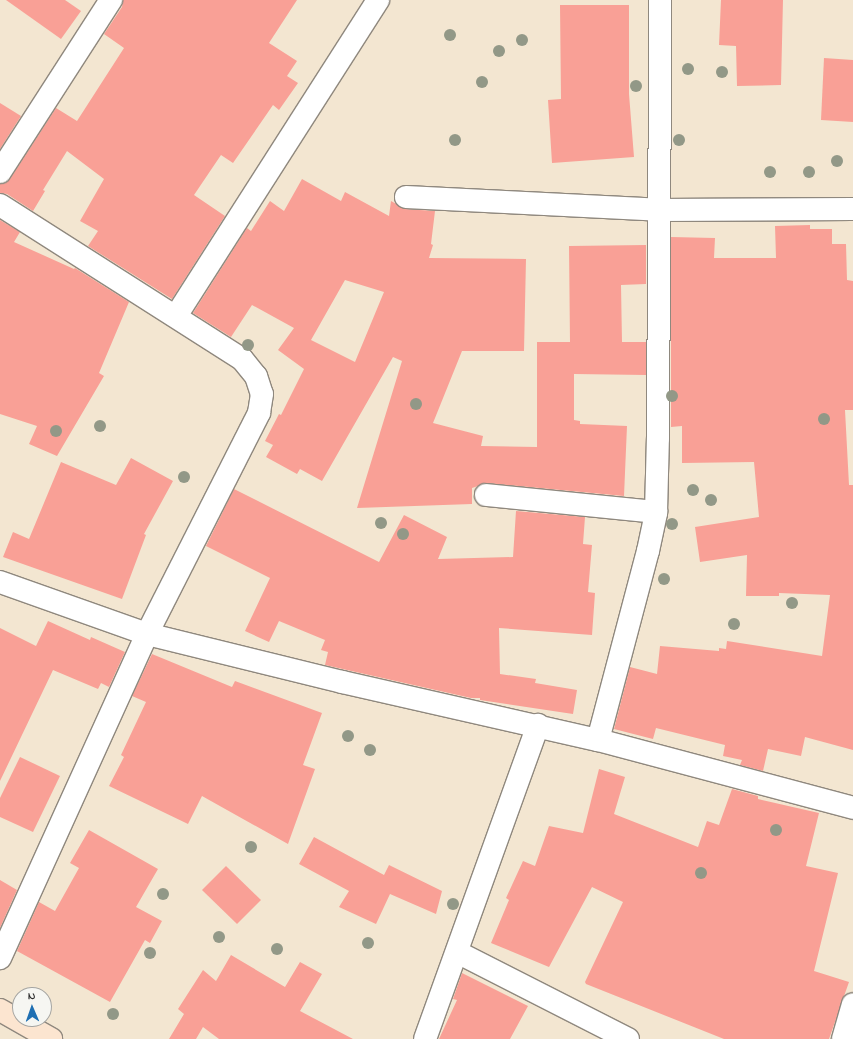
<!DOCTYPE html>
<html>
<head>
<meta charset="utf-8">
<style>
	body { margin:0 }
	#map { position:relative; width:853px; height:1039px; overflow:hidden; background:#f3e6d1; font-family:"Indie Flower",sans-serif }
	div>[style] { position:absolute }
	[style*='--x'] { left:calc(var(--x)*1px); top:calc(var(--y)*1px); width:calc(var(--w)*1px); rotate:calc(var(--a)*1deg) }
	.building>* { inset:0; background:#f9a096 }
	.roads { filter:drop-shadow(1px 0 #8f887e) drop-shadow(-1px 0 #8f887e) drop-shadow(0 1px #8f887e) drop-shadow(0 -1px #8f887e) }
	.street>* { height:22px; margin:-11px; padding:0 11px; transform-origin:11px; border-radius:11px; background:#fff }
	.secondary>* { height:22px; margin:-11px; padding:0 11px; transform-origin:11px; border-radius:11px; background:#fce5d0 }
	.trees>* { width:12px; height:12px; margin:-6px; border-radius:50%; background:#929887 }
	span { translate:-50% -50%; white-space:nowrap; text-align:center; line-height:1.15; -webkit-text-stroke:4px #f6f6f2; paint-order:stroke }
	.north { position:absolute; left:12px; top:987px; width:40px; height:40px; box-sizing:border-box; background:#f6f6f2; border:1px solid #a5a5a2; border-radius:50%; rotate:358deg; font-size:11px; font-weight:700; line-height:16px; text-align:center; color:#2b2b2b }
	.north::after { content:''; display:block; margin:auto; width:14px; height:18px; background:#1f6fb2; clip-path:polygon(50% 0,100% 100%,50% 72%,0 100%) }
</style>
</head>
<body>
<div id="map">
	<div class="building">
		<i style="clip-path:polygon(6px 0,65px 0,81px 11px,61px 39px)"></i>
		<i style="clip-path:polygon(123px 0,297px 0,269px 43px,297px 61px,287px 76px,298px 83px,279px 110px,273px 105px,233px 163px,221px 155px,194px 195px,225px 216px,172px 299px,88px 246px,98px 231px,80px 221px,104px 179px,67px 151px,43px 190px,45px 191px,33px 211px,7px 194px,0 193px,0 184px,6px 183px,10px 179px,56px 108px,77px 121px,124px 48px,104px 34px,122px 7px)"></i>
		<i style="clip-path:polygon(721px 0,783px 0,781px 85px,737px 86px,736px 46px,719px 45px)"></i>
		<i style="clip-path:polygon(560px 5px,629px 5px,629px 94px,634px 157px,552px 163px,548px 100px,561px 99px)"></i>
		<i style="clip-path:polygon(824px 58px,853px 60px,853px 122px,821px 120px)"></i>
		<i style="clip-path:polygon(0 103px,21px 116px,0 149px)"></i>
		<i style="clip-path:polygon(evenodd,302px 179px,341px 201px,345px 192px,389px 216px,391px 201px,405px 209px,435px 211px,431px 244px,433px 245px,429px 258px,526px 259px,524px 351px,462px 351px,433px 423px,483px 436px,481px 446px,537px 447px,537px 342px,570px 342px,569px 246px,646px 245px,646px 284px,621px 285px,622px 342px,646px 342px,646px 375px,574px 374px,574px 420px,580px 421px,580px 424px,627px 426px,624px 496px,487px 483px,472px 488px,472px 504px,357px 508px,402px 361px,393px 357px,322px 481px,300px 469px,297px 474px,266px 457px,273px 445px,265px 441px,279px 414px,281px 415px,304px 369px,278px 350px,294px 328px,252px 305px,231px 337px,193px 313px,245px 231px,247px 228px,251px 231px,270px 201px,284px 211px,302px 179px,345px 280px,384px 292px,355px 362px,311px 340px,345px 280px)"></i>
		<i style="clip-path:polygon(0 220px,20px 232px,14px 242px,74px 269px,75px 268px,129px 302px,99px 373px,104px 376px,57px 456px,29px 444px,37px 426px,0 414px)"></i>
		<i style="clip-path:polygon(810px 225px,810px 229px,832px 229px,832px 244px,846px 244px,847px 280px,853px 281px,853px 410px,845px 410px,849px 485px,853px 485px,853px 750px,805px 737px,801px 756px,768px 749px,763px 771px,740px 765px,742px 760px,723px 756px,725px 745px,656px 728px,653px 739px,614px 729px,630px 667px,657px 674px,660px 646px,719px 651px,719px 648px,726px 649px,727px 641px,822px 656px,830px 595px,779px 593px,779px 596px,746px 596px,747px 555px,700px 562px,695px 527px,759px 517px,754px 462px,682px 463px,682px 426px,671px 427px,671px 237px,715px 238px,714px 258px,776px 258px,775px 226px)"></i>
		<i style="clip-path:polygon(131px 458px,173px 481px,144px 534px,146px 535px,122px 599px,3px 557px,13px 532px,29px 539px,61px 462px,116px 485px)"></i>
		<i style="clip-path:polygon(234px 489px,379px 562px,404px 515px,447px 537px,438px 559px,513px 557px,516px 511px,585px 517px,583px 544px,592px 545px,588px 592px,595px 593px,592px 635px,499px 628px,500px 674px,536px 679px,535px 683px,577px 690px,573px 714px,480px 700px,480px 698px,471px 698px,325px 665px,328px 652px,321px 650px,325px 640px,279px 621px,269px 642px,245px 631px,270px 578px,206px 546px)"></i>
		<i style="clip-path:polygon(48px 621px,90px 640px,91px 637px,125px 652px,109px 687px,101px 683px,98px 689px,53px 670px,0 781px,0 628px,36px 646px)"></i>
		<i style="clip-path:polygon(152px 654px,232px 687px,235px 681px,322px 713px,303px 765px,315px 769px,288px 844px,202px 796px,188px 824px,109px 786px,124px 757px,121px 755px,146px 702px,132px 696px)"></i>
		<i style="clip-path:polygon(20px 757px,60px 776px,33px 832px,0 817px,0 798px)"></i>
		<i style="clip-path:polygon(599px 769px,625px 777px,614px 814px,698px 847px,707px 821px,719px 825px,732px 789px,758px 796px,758px 799px,819px 813px,806px 866px,838px 873px,814px 971px,849px 982px,829px 1039px,724px 1039px,586px 984px,585px 982px,623px 902px,592px 887px,549px 967px,491px 943px,509px 900px,506px 898px,523px 861px,535px 866px,549px 826px,583px 833px)"></i>
		<i style="clip-path:polygon(89px 830px,158px 869px,136px 907px,162px 921px,150px 943px,145px 940px,110px 1002px,17px 951px,39px 902px,55px 911px,79px 868px,70px 863px)"></i>
		<i style="clip-path:polygon(314px 837px,384px 875px,389px 865px,442px 891px,436px 914px,390px 894px,376px 924px,339px 907px,349px 891px,299px 864px)"></i>
		<i style="clip-path:polygon(226px 866px,261px 900px,237px 924px,202px 890px)"></i>
		<i style="clip-path:polygon(0 880px,17px 890px,0 928px)"></i>
		<i style="clip-path:polygon(231px 955px,285px 987px,300px 962px,322px 974px,300px 1011px,353px 1039px,219px 1039px,203px 1027px,196px 1039px,169px 1039px,184px 1014px,178px 1009px,203px 970px,216px 981px)"></i>
		<i style="clip-path:polygon(462px 973px,528px 1006px,510px 1039px,439px 1039px,457px 1000px,453px 999px)"></i>
	</div>
	<div class="roads">
		<div class="street">
			<i style="--x:0;--y:172;--w:205;--a:-57.2"></i>
			<i style="--x:406;--y:197;--w:253;--a:2.9"></i>
			<i style="--x:659;--y:210;--w:194;--a:-0.3"></i>
			<i style="--x:0;--y:205;--w:287;--a:32.5"></i>
			<i style="--x:242;--y:359;--w:22;--a:51"></i>
			<i style="--x:256;--y:376;--w:19;--a:72"></i>
			<i style="--x:262;--y:394;--w:19;--a:99"></i>
			<i style="--x:259;--y:413;--w:248;--a:116.9"></i>
			<i style="--x:147;--y:634;--w:356;--a:114.4"></i>
			<i style="--x:176;--y:316;--w:375;--a:-57.4"></i>
			<i style="--x:486;--y:495;--w:171;--a:5.7"></i>
			<i style="--x:0;--y:582;--w:156;--a:19.5"></i>
			<i style="--x:147;--y:634;--w:201;--a:13.8"></i>
			<i style="--x:342;--y:682;--w:262;--a:12.8"></i>
			<i style="--x:598;--y:740;--w:264;--a:14.9"></i>
			<i style="--x:598;--y:740;--w:196;--a:-75.2"></i>
			<i style="--x:648;--y:551;--w:40;--a:-78"></i>
			<i style="--x:656;--y:512;--w:74;--a:-88.5"></i>
			<i style="--x:658;--y:438;--w:438;--a:-89.7"></i>
			<i style="--x:457;--y:952;--w:192;--a:27"></i>
			<i style="--x:425;--y:1039;--w:334;--a:-70.2"></i>
			<i style="--x:843;--y:1039;--w:36;--a:-74"></i>
		</div>
		<div class="secondary">
			<i style="--x:0;--y:1010;--w:59;--a:29.6"></i>
		</div>
	</div>
	<div class="trees">
		<i style="left:450px;top:35px"></i>
		<i style="left:522px;top:40px"></i>
		<i style="left:499px;top:51px"></i>
		<i style="left:688px;top:69px"></i>
		<i style="left:722px;top:72px"></i>
		<i style="left:482px;top:82px"></i>
		<i style="left:636px;top:86px"></i>
		<i style="left:455px;top:140px"></i>
		<i style="left:679px;top:140px"></i>
		<i style="left:837px;top:161px"></i>
		<i style="left:770px;top:172px"></i>
		<i style="left:809px;top:172px"></i>
		<i style="left:248px;top:345px"></i>
		<i style="left:672px;top:396px"></i>
		<i style="left:416px;top:404px"></i>
		<i style="left:824px;top:419px"></i>
		<i style="left:100px;top:426px"></i>
		<i style="left:56px;top:431px"></i>
		<i style="left:184px;top:477px"></i>
		<i style="left:693px;top:490px"></i>
		<i style="left:711px;top:500px"></i>
		<i style="left:381px;top:523px"></i>
		<i style="left:672px;top:524px"></i>
		<i style="left:403px;top:534px"></i>
		<i style="left:664px;top:579px"></i>
		<i style="left:792px;top:603px"></i>
		<i style="left:734px;top:624px"></i>
		<i style="left:348px;top:736px"></i>
		<i style="left:370px;top:750px"></i>
		<i style="left:776px;top:830px"></i>
		<i style="left:251px;top:847px"></i>
		<i style="left:701px;top:873px"></i>
		<i style="left:163px;top:894px"></i>
		<i style="left:453px;top:904px"></i>
		<i style="left:219px;top:937px"></i>
		<i style="left:368px;top:943px"></i>
		<i style="left:277px;top:949px"></i>
		<i style="left:150px;top:953px"></i>
		<i style="left:113px;top:1014px"></i>
	</div>
	<div class="north">N</div>
</div>
</body>
</html>
